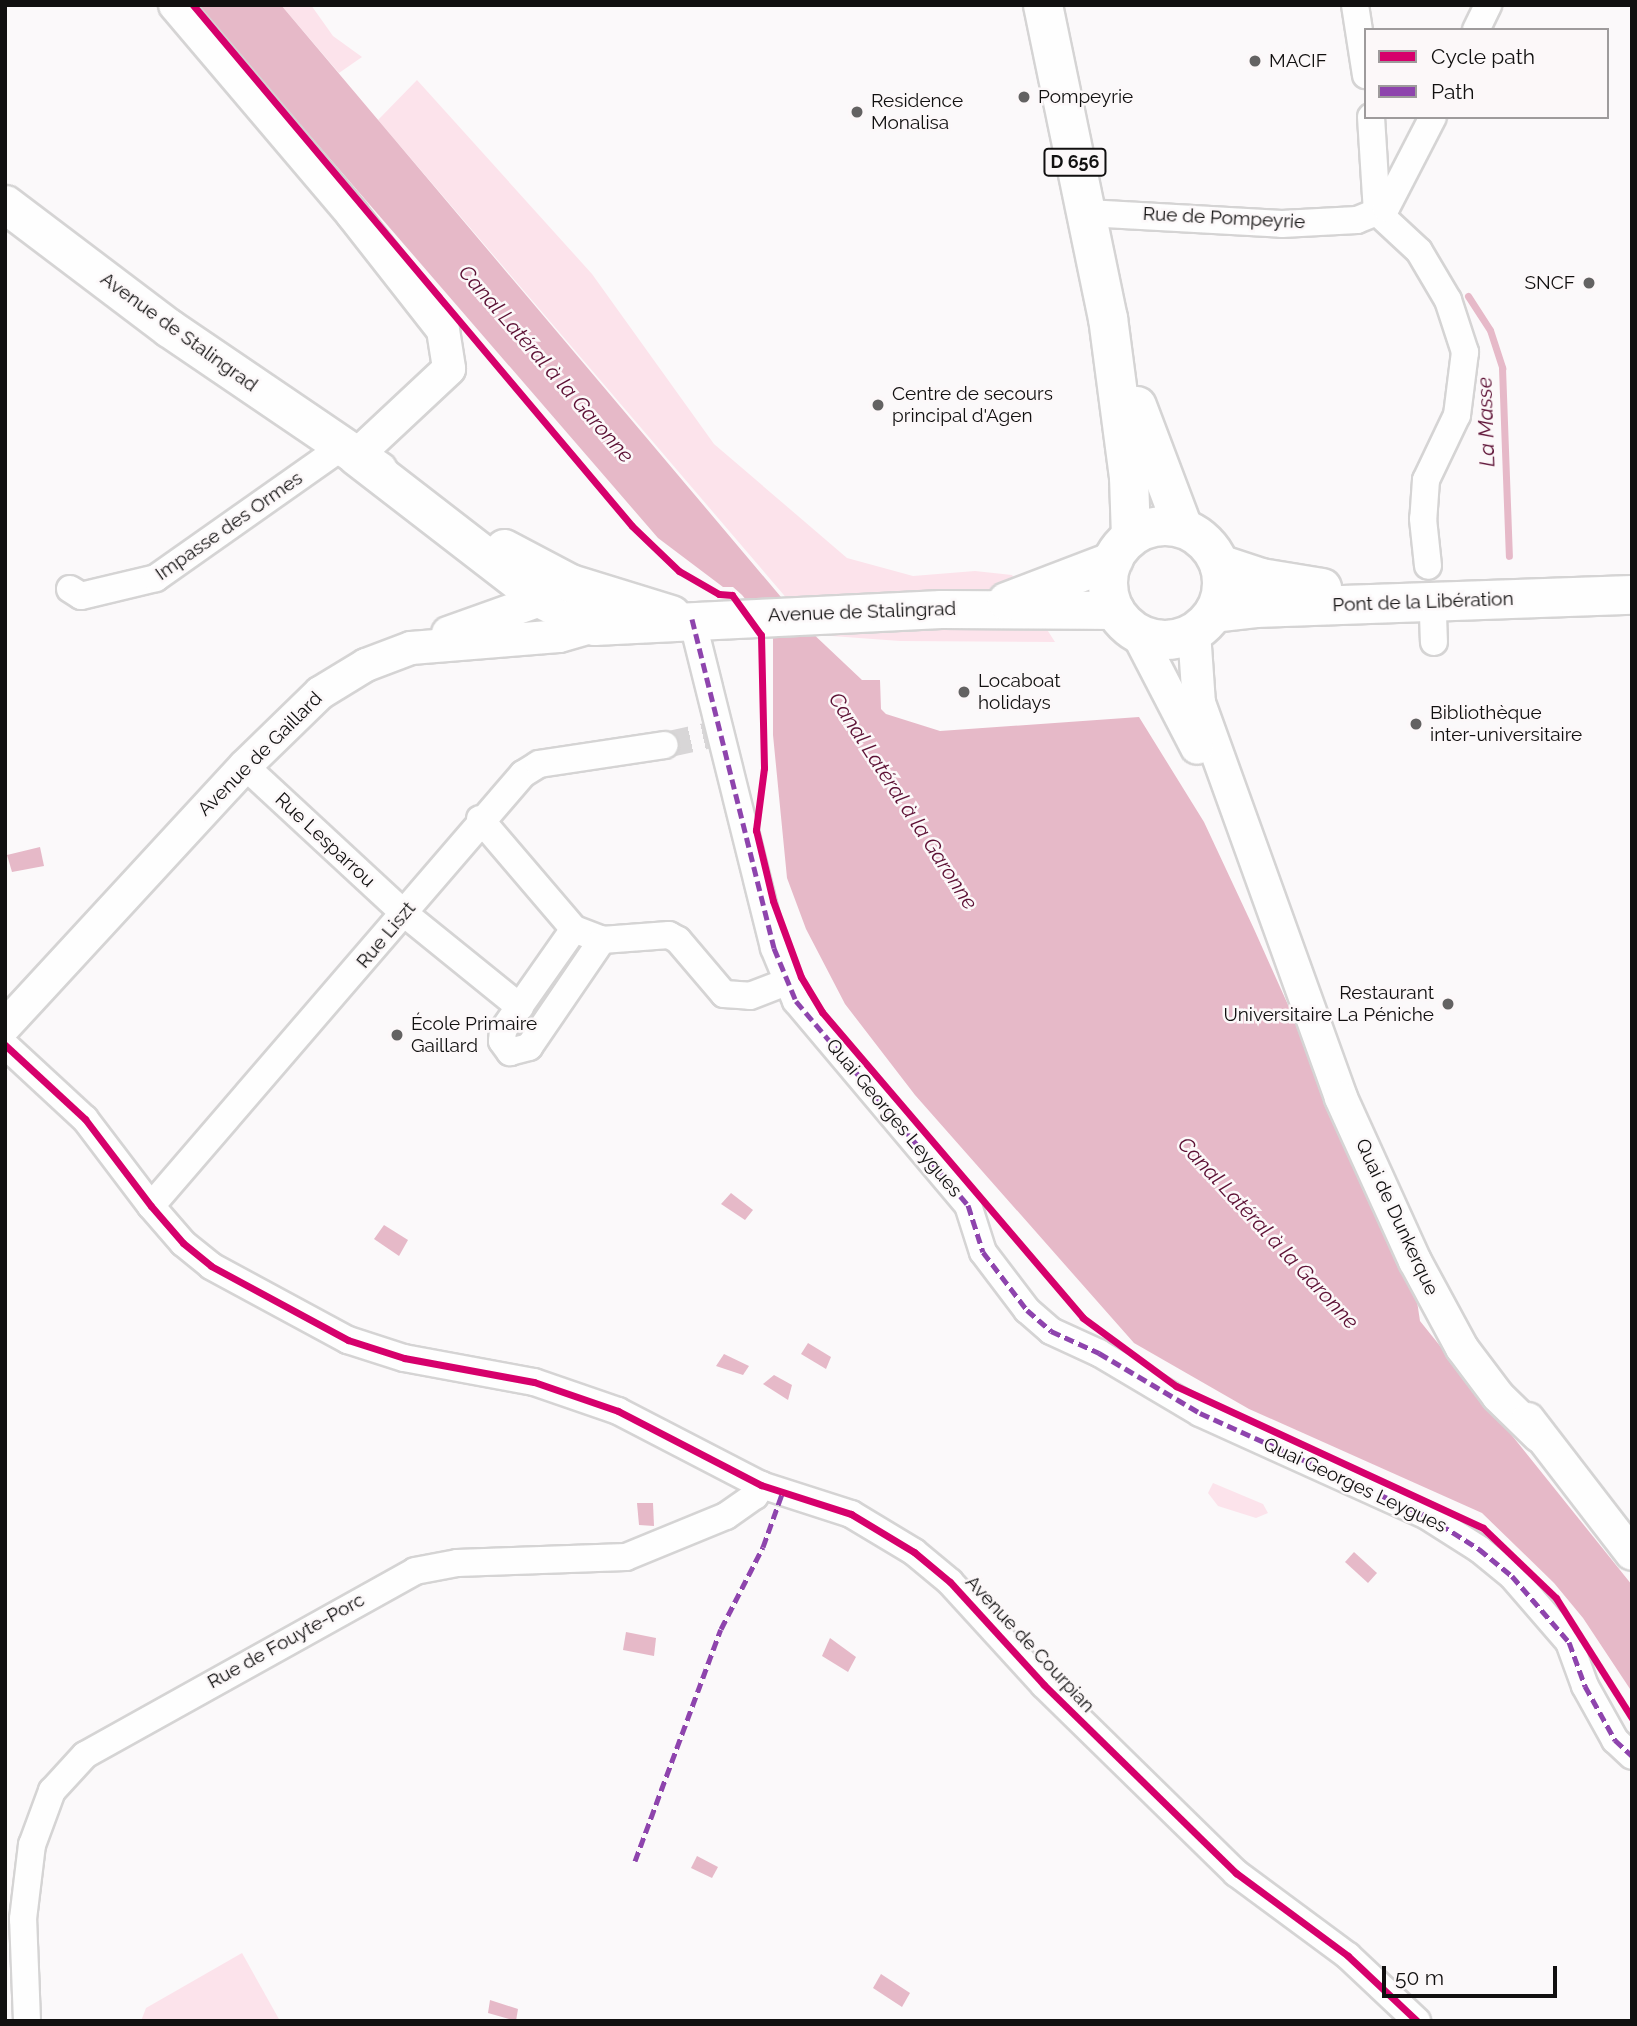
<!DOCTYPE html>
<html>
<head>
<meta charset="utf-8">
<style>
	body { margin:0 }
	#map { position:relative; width:1637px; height:2026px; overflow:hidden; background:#fbf9fa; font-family:Raleway,sans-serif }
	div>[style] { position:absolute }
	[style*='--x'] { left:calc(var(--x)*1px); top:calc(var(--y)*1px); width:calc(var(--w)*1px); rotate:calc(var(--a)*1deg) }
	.green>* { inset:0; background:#fce3eb }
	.water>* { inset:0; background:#e6b9c8 }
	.stream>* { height:7px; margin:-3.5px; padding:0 3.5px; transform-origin:3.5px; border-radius:3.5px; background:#e6b9c8 }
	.minor-tunnel>* { height:26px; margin-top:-13px; transform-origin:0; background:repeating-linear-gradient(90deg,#d8d6d7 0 26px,transparent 0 39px) }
	.roads { filter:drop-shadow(2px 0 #d5d4d4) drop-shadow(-2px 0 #d5d4d4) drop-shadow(0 2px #d5d4d4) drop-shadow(0 -2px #d5d4d4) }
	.minor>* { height:26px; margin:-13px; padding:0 13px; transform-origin:13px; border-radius:13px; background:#fefefe }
	.tertiary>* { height:32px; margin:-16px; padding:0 16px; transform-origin:16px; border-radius:16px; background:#fefefe }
	.secondary>* { height:37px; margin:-18.5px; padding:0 18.5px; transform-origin:18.5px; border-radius:18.5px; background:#fefefe }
	.primary>* { height:38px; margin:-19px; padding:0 19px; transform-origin:19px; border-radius:19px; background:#fefefe }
	.primary>.ring { margin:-19px; padding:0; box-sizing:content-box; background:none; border:38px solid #fefefe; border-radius:50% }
	.quiet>* { height:5px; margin-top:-2.5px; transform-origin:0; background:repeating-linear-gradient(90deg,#8e44ad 0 10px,transparent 0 15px) }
	.cycleway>* { height:7px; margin:-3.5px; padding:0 3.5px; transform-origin:3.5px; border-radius:3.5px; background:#d6006c }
	.dots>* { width:19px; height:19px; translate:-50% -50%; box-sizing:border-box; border:4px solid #fcf8f9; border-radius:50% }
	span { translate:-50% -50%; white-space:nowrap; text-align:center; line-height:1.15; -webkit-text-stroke:5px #fcf8f9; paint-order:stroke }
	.shield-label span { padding:2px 5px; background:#fcf8f9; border:2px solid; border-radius:5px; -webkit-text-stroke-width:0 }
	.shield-label { font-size:18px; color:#111010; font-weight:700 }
	.poi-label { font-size:19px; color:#111010 }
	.left { translate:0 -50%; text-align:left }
	.right { translate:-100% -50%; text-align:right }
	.street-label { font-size:19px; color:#111010 }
	.water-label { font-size:21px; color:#5c1034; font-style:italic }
	.frame { position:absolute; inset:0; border:7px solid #111010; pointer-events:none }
	.legend { position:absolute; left:1364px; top:28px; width:245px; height:91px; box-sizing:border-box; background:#fcf8f9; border:2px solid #9e9b9c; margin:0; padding:9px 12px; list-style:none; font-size:21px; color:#111010 }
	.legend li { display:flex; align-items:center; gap:14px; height:35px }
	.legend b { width:35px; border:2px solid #9e9b9c }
	.scale { position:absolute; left:1382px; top:1966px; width:175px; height:32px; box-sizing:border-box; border:4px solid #111010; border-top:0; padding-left:9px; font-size:21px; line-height:24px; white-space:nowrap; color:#111010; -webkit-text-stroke:5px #fcf8f9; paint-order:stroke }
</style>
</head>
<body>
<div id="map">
	<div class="green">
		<i style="clip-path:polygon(281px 5px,311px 5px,333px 36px,362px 57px,339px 73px)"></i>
		<i style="clip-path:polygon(417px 80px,592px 274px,714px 444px,847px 558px,913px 576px,975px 571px,1012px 575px,1055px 642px,900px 641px,818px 635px,378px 120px)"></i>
		<i style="clip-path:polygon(1213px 1483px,1263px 1504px,1268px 1513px,1256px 1518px,1218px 1506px,1208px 1493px)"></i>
		<i style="clip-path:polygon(242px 1953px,280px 2021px,141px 2021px,146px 2008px)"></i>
	</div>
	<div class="water">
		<i style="clip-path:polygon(197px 5px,281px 5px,808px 629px,862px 680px,880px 680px,881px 709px,886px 714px,940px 731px,1139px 717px,1204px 822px,1254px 929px,1415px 1288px,1420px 1321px,1632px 1585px,1632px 1692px,1583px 1618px,1554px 1583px,1482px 1513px,1249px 1409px,1134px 1343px,915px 1095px,845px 1004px,806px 929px,787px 878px,773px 735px,773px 633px,742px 595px,733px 587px,723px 587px,658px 538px)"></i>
		<i style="clip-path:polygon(40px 847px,44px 866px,12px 872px,7px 855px)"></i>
		<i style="clip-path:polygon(731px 1193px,753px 1210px,745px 1220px,721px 1204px)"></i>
		<i style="clip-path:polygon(384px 1225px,408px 1240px,399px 1256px,374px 1239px)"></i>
		<i style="clip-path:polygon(808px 1343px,831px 1357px,826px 1369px,801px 1354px)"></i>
		<i style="clip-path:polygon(724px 1354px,749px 1366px,743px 1375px,716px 1366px)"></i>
		<i style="clip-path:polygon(774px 1375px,792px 1385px,788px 1400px,763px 1384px)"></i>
		<i style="clip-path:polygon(637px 1503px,653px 1503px,654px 1526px,639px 1525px)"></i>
		<i style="clip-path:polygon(1354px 1552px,1377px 1573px,1368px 1583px,1345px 1562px)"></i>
		<i style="clip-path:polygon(626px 1632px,656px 1638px,654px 1656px,623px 1650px)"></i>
		<i style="clip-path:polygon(830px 1638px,856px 1657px,848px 1672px,822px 1656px)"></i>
		<i style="clip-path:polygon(697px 1856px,718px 1867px,712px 1878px,691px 1868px)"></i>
		<i style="clip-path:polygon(881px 1974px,910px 1993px,902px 2007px,873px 1988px)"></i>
		<i style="clip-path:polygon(490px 2000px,518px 2009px,516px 2021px,488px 2013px)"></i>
	</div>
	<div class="stream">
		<i style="--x:1468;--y:296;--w:40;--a:57.1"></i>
		<i style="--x:1490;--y:330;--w:40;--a:72"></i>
		<i style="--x:1502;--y:368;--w:188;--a:87.9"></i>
	</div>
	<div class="minor-tunnel">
		<i style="--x:665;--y:745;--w:56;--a:-12.3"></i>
	</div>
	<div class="roads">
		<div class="minor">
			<i style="--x:1355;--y:5;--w:71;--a:81.1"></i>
			<i style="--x:1476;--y:30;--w:28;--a:-64"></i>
			<i style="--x:1371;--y:117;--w:95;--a:86.4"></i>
			<i style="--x:1377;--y:212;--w:57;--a:42.9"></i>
			<i style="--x:1419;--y:251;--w:57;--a:59.4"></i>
			<i style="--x:1448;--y:300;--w:55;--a:71.9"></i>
			<i style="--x:1465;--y:352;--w:64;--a:97.2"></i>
			<i style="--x:1457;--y:415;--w:72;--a:115.5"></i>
			<i style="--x:1426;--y:480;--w:39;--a:94"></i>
			<i style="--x:1423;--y:519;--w:47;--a:83.9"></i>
			<i style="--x:1087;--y:213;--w:195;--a:3.2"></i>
			<i style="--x:1282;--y:224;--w:75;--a:-3.1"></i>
			<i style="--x:1357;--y:220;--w:31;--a:-22"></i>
			<i style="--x:1386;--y:208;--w:102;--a:-62.7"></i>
			<i style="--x:70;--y:589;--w:13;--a:32"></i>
			<i style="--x:81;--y:596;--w:77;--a:-13.5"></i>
			<i style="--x:156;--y:578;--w:228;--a:-35.2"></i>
			<i style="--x:1433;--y:615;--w:27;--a:88"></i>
			<i style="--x:692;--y:619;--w:339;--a:76"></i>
			<i style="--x:774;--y:948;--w:57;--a:67.5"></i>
			<i style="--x:796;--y:1001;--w:267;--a:49.9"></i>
			<i style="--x:968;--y:1205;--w:49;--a:72.3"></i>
			<i style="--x:983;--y:1252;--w:73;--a:52.8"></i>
			<i style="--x:1027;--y:1310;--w:32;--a:41"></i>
			<i style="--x:1051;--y:1331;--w:53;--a:24.6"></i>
			<i style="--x:1099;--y:1353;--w:117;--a:30.7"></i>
			<i style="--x:1200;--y:1413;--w:249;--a:24.4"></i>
			<i style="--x:1427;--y:1516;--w:62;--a:32.4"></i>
			<i style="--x:1479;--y:1549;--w:43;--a:39.3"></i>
			<i style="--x:1512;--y:1576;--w:87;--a:49.2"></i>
			<i style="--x:1569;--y:1642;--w:47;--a:70"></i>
			<i style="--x:1585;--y:1686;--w:62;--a:60.9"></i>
			<i style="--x:1615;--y:1740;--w:23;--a:43"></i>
			<i style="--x:245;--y:766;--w:218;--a:42.8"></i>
			<i style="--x:405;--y:914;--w:148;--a:39"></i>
			<i style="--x:480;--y:819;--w:145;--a:49.5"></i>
			<i style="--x:574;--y:929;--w:30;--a:21"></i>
			<i style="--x:602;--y:940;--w:67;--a:-4.3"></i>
			<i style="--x:669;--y:935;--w:10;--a:29"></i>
			<i style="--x:678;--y:940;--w:71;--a:49.6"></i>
			<i style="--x:724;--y:994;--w:26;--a:4"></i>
			<i style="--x:750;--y:996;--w:40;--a:-21"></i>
			<i style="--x:574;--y:929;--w:123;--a:125.1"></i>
			<i style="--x:503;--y:1030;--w:11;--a:95"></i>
			<i style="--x:502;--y:1041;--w:14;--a:54"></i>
			<i style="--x:510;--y:1052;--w:20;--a:-15"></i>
			<i style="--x:529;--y:1047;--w:130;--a:-55.7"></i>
			<i style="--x:5;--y:1045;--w:109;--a:42.8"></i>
			<i style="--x:85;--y:1119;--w:109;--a:52.8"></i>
			<i style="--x:151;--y:1206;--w:49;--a:49.1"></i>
			<i style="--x:183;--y:1243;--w:36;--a:39"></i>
			<i style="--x:211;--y:1266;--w:156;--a:28.4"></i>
			<i style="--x:348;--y:1340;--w:59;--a:17.8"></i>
			<i style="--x:404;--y:1358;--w:132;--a:10.5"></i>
			<i style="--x:534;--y:1382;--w:89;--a:19"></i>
			<i style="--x:618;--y:1411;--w:161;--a:27.4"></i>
			<i style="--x:761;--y:1485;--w:95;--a:17.9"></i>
			<i style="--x:851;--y:1514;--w:74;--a:31.1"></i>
			<i style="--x:914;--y:1552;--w:47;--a:39.8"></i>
			<i style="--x:950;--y:1582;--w:139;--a:47.6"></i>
			<i style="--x:1044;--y:1685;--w:269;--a:44.4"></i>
			<i style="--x:1236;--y:1873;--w:139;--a:36.5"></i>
			<i style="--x:1348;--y:1956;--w:95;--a:43.3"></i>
			<i style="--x:151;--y:1206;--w:570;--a:-49.27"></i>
			<i style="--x:523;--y:774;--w:19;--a:-32"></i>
			<i style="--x:539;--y:764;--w:127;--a:-8.6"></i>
			<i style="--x:27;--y:2021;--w:102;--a:-92.2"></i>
			<i style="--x:23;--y:1919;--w:75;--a:-83.1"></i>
			<i style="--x:32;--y:1845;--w:58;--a:-69.7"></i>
			<i style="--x:52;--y:1791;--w:49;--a:-47.5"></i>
			<i style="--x:85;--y:1755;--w:378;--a:-29.1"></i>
			<i style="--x:415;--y:1571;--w:43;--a:-10.8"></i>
			<i style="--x:457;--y:1563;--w:169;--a:-2"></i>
			<i style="--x:626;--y:1557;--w:108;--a:-22.3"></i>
			<i style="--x:726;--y:1516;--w:35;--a:-35"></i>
			<i style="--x:755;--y:1496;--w:13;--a:-61"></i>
		</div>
		<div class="tertiary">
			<i style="--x:175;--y:5;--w:274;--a:49.7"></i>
			<i style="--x:352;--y:214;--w:147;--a:51.9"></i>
			<i style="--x:443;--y:330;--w:39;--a:81"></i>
			<i style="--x:449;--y:369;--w:127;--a:136.9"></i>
			<i style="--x:1194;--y:632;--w:71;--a:86"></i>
			<i style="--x:1199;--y:703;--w:420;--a:70.2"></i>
			<i style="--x:1341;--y:1098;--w:179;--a:65.6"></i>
			<i style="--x:1415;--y:1261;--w:99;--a:61.6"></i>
			<i style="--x:1462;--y:1348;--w:60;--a:53.1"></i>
			<i style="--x:1498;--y:1396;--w:57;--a:44.3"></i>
			<i style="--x:448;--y:633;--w:119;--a:-19.7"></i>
			<i style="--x:1138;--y:634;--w:128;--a:62.6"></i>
			<i style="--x:5;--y:1026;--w:354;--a:-47.3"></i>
			<i style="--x:245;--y:766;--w:105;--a:-44.2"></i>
			<i style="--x:320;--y:693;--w:54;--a:-31.3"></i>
			<i style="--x:366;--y:665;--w:48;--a:-20.7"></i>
			<i style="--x:411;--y:648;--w:148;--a:-4.6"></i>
			<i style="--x:559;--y:636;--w:36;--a:-16"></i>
			<i style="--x:1528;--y:1419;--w:170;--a:52.4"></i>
		</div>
		<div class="secondary">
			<i style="--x:5;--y:204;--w:206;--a:37.1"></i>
			<i style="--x:169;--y:328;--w:253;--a:34.2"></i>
			<i style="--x:356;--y:456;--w:234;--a:37.7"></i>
			<i style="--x:541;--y:599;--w:59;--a:27"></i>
			<i style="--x:594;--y:626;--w:347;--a:-2.8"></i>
			<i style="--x:941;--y:609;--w:174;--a:0.3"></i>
			<i style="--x:504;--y:548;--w:75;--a:27.9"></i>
			<i style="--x:570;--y:583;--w:106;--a:17.1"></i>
			<i style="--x:1006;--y:601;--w:115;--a:-21"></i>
		</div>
		<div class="primary">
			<i style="--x:1043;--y:5;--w:320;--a:78.3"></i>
			<i style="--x:1108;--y:318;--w:160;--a:82.5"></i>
			<i style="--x:1129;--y:477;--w:59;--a:88.1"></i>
			<i style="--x:1137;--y:406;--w:130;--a:69.3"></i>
			<i class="ring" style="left:1108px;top:526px;width:76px;height:76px"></i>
			<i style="--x:1219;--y:564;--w:44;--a:18.4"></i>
			<i style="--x:1261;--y:578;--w:62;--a:9.3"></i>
			<i style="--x:1214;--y:613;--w:42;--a:-6.8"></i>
			<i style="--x:1256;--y:608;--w:376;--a:-2"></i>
		</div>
	</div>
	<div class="quiet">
		<i style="--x:692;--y:619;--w:339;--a:76"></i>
		<i style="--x:774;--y:948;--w:57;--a:67.5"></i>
		<i style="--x:796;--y:1001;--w:267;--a:49.9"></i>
		<i style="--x:968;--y:1205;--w:49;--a:72.3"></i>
		<i style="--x:983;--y:1252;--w:73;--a:52.8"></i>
		<i style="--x:1027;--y:1310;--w:32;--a:41"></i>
		<i style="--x:1051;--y:1331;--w:53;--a:24.6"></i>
		<i style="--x:1099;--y:1353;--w:117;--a:30.7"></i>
		<i style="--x:1200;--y:1413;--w:249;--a:24.4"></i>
		<i style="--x:1427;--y:1516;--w:62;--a:32.4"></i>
		<i style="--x:1479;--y:1549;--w:43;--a:39.3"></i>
		<i style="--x:1512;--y:1576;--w:87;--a:49.2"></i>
		<i style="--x:1569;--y:1642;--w:47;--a:70"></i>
		<i style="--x:1585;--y:1686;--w:62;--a:60.9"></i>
		<i style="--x:1615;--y:1740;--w:23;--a:43"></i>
		<i style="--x:635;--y:1861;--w:247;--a:-69.7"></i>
		<i style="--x:721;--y:1629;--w:92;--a:-62.9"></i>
		<i style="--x:763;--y:1547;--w:56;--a:-70.3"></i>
	</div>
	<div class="cycleway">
		<i style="--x:193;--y:5;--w:681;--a:49.88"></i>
		<i style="--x:632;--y:526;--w:65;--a:43.8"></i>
		<i style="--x:679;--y:571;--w:46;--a:29.9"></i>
		<i style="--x:719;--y:594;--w:13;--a:4"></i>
		<i style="--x:732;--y:595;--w:49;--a:54.1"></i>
		<i style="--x:761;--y:635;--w:133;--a:88.7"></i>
		<i style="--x:764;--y:768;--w:63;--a:97.4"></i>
		<i style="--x:756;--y:830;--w:73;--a:76.5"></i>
		<i style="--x:773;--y:901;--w:81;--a:69.8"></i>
		<i style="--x:801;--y:977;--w:41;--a:59"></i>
		<i style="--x:822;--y:1012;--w:402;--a:49.5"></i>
		<i style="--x:1083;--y:1318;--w:115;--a:36.2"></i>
		<i style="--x:1176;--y:1386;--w:338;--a:24.8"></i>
		<i style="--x:1483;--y:1528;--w:101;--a:43.8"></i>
		<i style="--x:1556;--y:1598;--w:142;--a:57.7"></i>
		<i style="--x:5;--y:1045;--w:109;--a:42.8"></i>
		<i style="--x:85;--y:1119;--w:109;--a:52.8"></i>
		<i style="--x:151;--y:1206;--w:49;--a:49.1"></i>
		<i style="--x:183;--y:1243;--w:36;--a:39"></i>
		<i style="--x:211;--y:1266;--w:156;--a:28.4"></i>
		<i style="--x:348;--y:1340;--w:59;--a:17.8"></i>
		<i style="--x:404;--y:1358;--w:132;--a:10.5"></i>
		<i style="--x:534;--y:1382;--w:89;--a:19"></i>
		<i style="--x:618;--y:1411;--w:161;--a:27.4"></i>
		<i style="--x:761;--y:1485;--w:95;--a:17.9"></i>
		<i style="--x:851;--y:1514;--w:74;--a:31.1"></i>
		<i style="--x:914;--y:1552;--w:47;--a:39.8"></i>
		<i style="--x:950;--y:1582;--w:139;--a:47.6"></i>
		<i style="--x:1044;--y:1685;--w:269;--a:44.4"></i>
		<i style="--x:1236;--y:1873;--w:139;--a:36.5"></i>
		<i style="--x:1348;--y:1956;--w:95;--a:43.3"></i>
	</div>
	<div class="dots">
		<i style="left:1255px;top:61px;background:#636262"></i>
		<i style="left:1024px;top:97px;background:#636262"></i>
		<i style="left:857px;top:112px;background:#636262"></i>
		<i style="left:1589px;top:283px;background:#636262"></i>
		<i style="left:878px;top:405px;background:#636262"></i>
		<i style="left:964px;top:692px;background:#636262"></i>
		<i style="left:1416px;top:724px;background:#636262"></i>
		<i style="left:1448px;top:1004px;background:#636262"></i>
		<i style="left:397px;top:1035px;background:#636262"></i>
	</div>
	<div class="shield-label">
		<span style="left:1075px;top:162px">D 656</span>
	</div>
	<div class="poi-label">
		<span class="left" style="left:1269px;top:61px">MACIF</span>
		<span class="left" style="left:1038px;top:97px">Pompeyrie</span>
		<span class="left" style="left:871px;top:112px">Residence<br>Monalisa</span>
		<span class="right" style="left:1575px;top:283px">SNCF</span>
		<span class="left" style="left:892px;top:405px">Centre de secours<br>principal d'Agen</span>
		<span class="left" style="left:978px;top:692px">Locaboat<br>holidays</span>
		<span class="left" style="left:1430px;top:724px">Bibliothèque<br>inter-universitaire</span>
		<span class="right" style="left:1434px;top:1004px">Restaurant<br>Universitaire La Péniche</span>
		<span class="left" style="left:411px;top:1035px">École Primaire<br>Gaillard</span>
	</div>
	<div class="street-label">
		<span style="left:1224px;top:218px;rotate:3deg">Rue de Pompeyrie</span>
		<span style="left:179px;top:332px;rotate:36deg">Avenue de Stalingrad</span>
		<span style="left:229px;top:526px;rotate:-35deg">Impasse des Ormes</span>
		<span style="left:1423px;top:602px;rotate:-2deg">Pont de la Libération</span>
		<span style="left:862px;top:612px;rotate:-2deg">Avenue de Stalingrad</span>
		<span style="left:260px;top:754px;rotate:-45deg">Avenue de Gaillard</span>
		<span style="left:325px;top:840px;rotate:43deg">Rue Lesparrou</span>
		<span style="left:386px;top:935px;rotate:-50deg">Rue Liszt</span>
		<span style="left:894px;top:1118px;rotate:50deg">Quai Georges Leygues</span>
		<span style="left:1397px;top:1217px;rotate:65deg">Quai de Dunkerque</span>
		<span style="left:1355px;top:1485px;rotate:25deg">Quai Georges Leygues</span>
		<span style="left:286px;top:1641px;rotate:-29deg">Rue de Fouyte-Porc</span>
		<span style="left:1030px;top:1644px;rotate:47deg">Avenue de Courpian</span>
	</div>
	<div class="water-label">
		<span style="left:546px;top:364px;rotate:49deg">Canal Latéral à la Garonne</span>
		<span style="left:1486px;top:422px;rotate:-92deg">La Masse</span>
		<span style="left:903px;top:801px;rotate:57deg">Canal Latéral à la Garonne</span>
		<span style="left:1268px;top:1233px;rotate:47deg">Canal Latéral à la Garonne</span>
	</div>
	<div class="frame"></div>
	<ul class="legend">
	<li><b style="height:9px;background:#d6006c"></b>Cycle path</li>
	<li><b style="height:9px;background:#8e44ad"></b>Path</li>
	</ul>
	<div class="scale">50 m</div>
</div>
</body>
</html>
